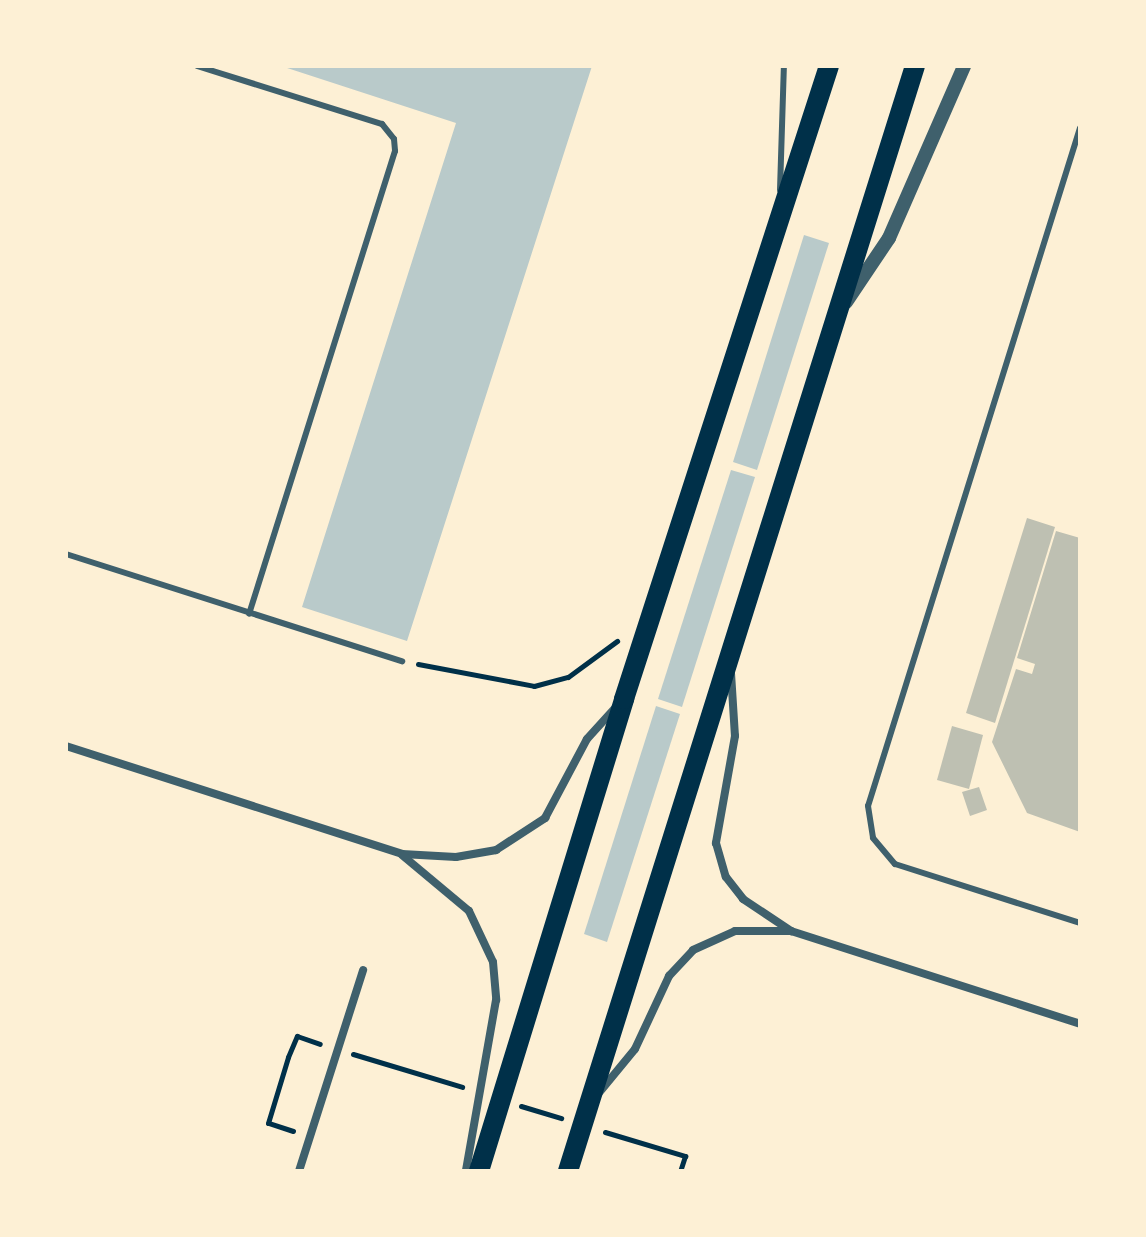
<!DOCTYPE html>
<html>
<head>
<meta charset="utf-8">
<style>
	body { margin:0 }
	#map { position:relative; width:1146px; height:1237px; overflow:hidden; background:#fdf0d5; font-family:"DM Sans",sans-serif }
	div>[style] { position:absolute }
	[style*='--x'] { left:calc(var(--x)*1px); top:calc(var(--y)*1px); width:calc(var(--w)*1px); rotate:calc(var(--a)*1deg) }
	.green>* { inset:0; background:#b9caca }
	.building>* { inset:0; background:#bec0b2 }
	.path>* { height:5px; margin:-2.5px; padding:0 2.5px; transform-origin:2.5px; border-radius:2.5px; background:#003049 }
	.service>* { height:6px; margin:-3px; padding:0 3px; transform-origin:3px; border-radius:3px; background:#3f606c }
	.minor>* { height:8px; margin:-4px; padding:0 4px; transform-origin:4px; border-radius:4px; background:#3f606c }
	.tertiary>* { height:14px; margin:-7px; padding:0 7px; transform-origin:7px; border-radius:7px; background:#3f606c }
	.primary>* { height:20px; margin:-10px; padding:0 10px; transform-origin:10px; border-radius:10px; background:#003049 }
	span { translate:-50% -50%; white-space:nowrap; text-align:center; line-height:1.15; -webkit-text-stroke:8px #fdf0d5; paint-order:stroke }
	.frame { position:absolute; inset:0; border:68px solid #fdf0d5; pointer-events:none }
</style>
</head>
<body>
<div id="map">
	<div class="green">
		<i style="clip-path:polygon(281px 66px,592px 66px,407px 641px,302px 607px,456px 123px)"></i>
		<i style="clip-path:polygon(804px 235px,829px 243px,757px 470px,733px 462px)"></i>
		<i style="clip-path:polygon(731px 470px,755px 477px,682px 707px,658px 699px)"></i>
		<i style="clip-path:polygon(656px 706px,680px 714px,607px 942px,584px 934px)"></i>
	</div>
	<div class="building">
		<i style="clip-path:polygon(1027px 518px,1055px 527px,995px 723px,966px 713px)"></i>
		<i style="clip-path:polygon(1056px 531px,1080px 538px,1080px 832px,1027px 813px,992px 742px,1016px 669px,1032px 674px,1035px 664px,1017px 658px)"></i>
		<i style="clip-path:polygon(952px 726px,983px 735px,969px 789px,937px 780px)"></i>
		<i style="clip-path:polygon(979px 787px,987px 810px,970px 816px,962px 792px)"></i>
	</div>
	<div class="path">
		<i style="--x:418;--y:664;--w:118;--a:10.7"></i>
		<i style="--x:534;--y:686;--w:35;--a:-15"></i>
		<i style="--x:568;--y:677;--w:61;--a:-36.3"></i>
		<i style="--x:353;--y:1054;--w:114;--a:16.8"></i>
		<i style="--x:521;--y:1106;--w:42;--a:16.7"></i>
		<i style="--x:293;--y:1131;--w:26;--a:-162"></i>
		<i style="--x:268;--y:1123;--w:69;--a:-73.1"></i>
		<i style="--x:288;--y:1057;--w:23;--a:-67"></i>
		<i style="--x:297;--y:1036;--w:24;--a:19"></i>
		<i style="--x:605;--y:1132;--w:84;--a:16.7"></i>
		<i style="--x:685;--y:1156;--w:16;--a:108"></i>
	</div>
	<div class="service">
		<i style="--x:197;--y:66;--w:194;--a:17.4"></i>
		<i style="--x:382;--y:124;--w:19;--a:51"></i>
		<i style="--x:394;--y:139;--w:12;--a:85"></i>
		<i style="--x:395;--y:151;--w:485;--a:107.5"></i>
		<i style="--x:1080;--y:128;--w:710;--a:107.36"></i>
		<i style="--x:868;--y:806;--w:32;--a:81"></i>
		<i style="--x:873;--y:838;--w:34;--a:50"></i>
		<i style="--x:895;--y:864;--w:194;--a:17.7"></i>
		<i style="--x:780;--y:190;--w:124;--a:-88.2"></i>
		<i style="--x:66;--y:554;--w:353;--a:17.7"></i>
	</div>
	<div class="minor">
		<i style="--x:731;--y:673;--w:63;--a:86.4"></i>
		<i style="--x:735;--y:736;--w:109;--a:100.1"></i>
		<i style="--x:716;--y:843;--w:35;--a:74"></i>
		<i style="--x:726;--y:877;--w:28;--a:52"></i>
		<i style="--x:743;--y:899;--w:58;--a:33.7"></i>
		<i style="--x:791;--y:931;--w:304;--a:17.8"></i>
		<i style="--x:66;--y:746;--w:353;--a:17.8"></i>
		<i style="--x:402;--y:854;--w:54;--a:3.2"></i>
		<i style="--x:456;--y:857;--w:41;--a:-9.9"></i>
		<i style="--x:496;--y:850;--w:59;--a:-33.1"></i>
		<i style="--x:545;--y:818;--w:89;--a:-62"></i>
		<i style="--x:587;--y:739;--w:42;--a:-47.9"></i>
		<i style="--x:402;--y:855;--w:87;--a:39.9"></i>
		<i style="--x:469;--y:911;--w:56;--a:64.8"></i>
		<i style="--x:493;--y:962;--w:38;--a:85"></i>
		<i style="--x:496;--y:1000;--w:174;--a:100"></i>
		<i style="--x:598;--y:1094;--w:58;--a:-50.6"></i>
		<i style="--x:635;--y:1049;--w:81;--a:-65"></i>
		<i style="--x:669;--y:976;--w:35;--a:-47"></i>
		<i style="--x:693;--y:950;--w:46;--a:-24.3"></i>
		<i style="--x:735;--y:931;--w:56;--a:0"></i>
		<i style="--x:299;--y:1171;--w:211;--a:-72.3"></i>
	</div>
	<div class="tertiary">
		<i style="--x:846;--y:302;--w:77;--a:-56.1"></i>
		<i style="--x:889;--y:238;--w:188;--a:-66.4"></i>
	</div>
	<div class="primary">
		<i style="--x:479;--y:1171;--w:494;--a:-72.9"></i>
		<i style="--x:624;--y:699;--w:665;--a:-72.06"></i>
		<i style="--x:568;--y:1171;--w:1158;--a:-72.57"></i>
	</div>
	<div class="frame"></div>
</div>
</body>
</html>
